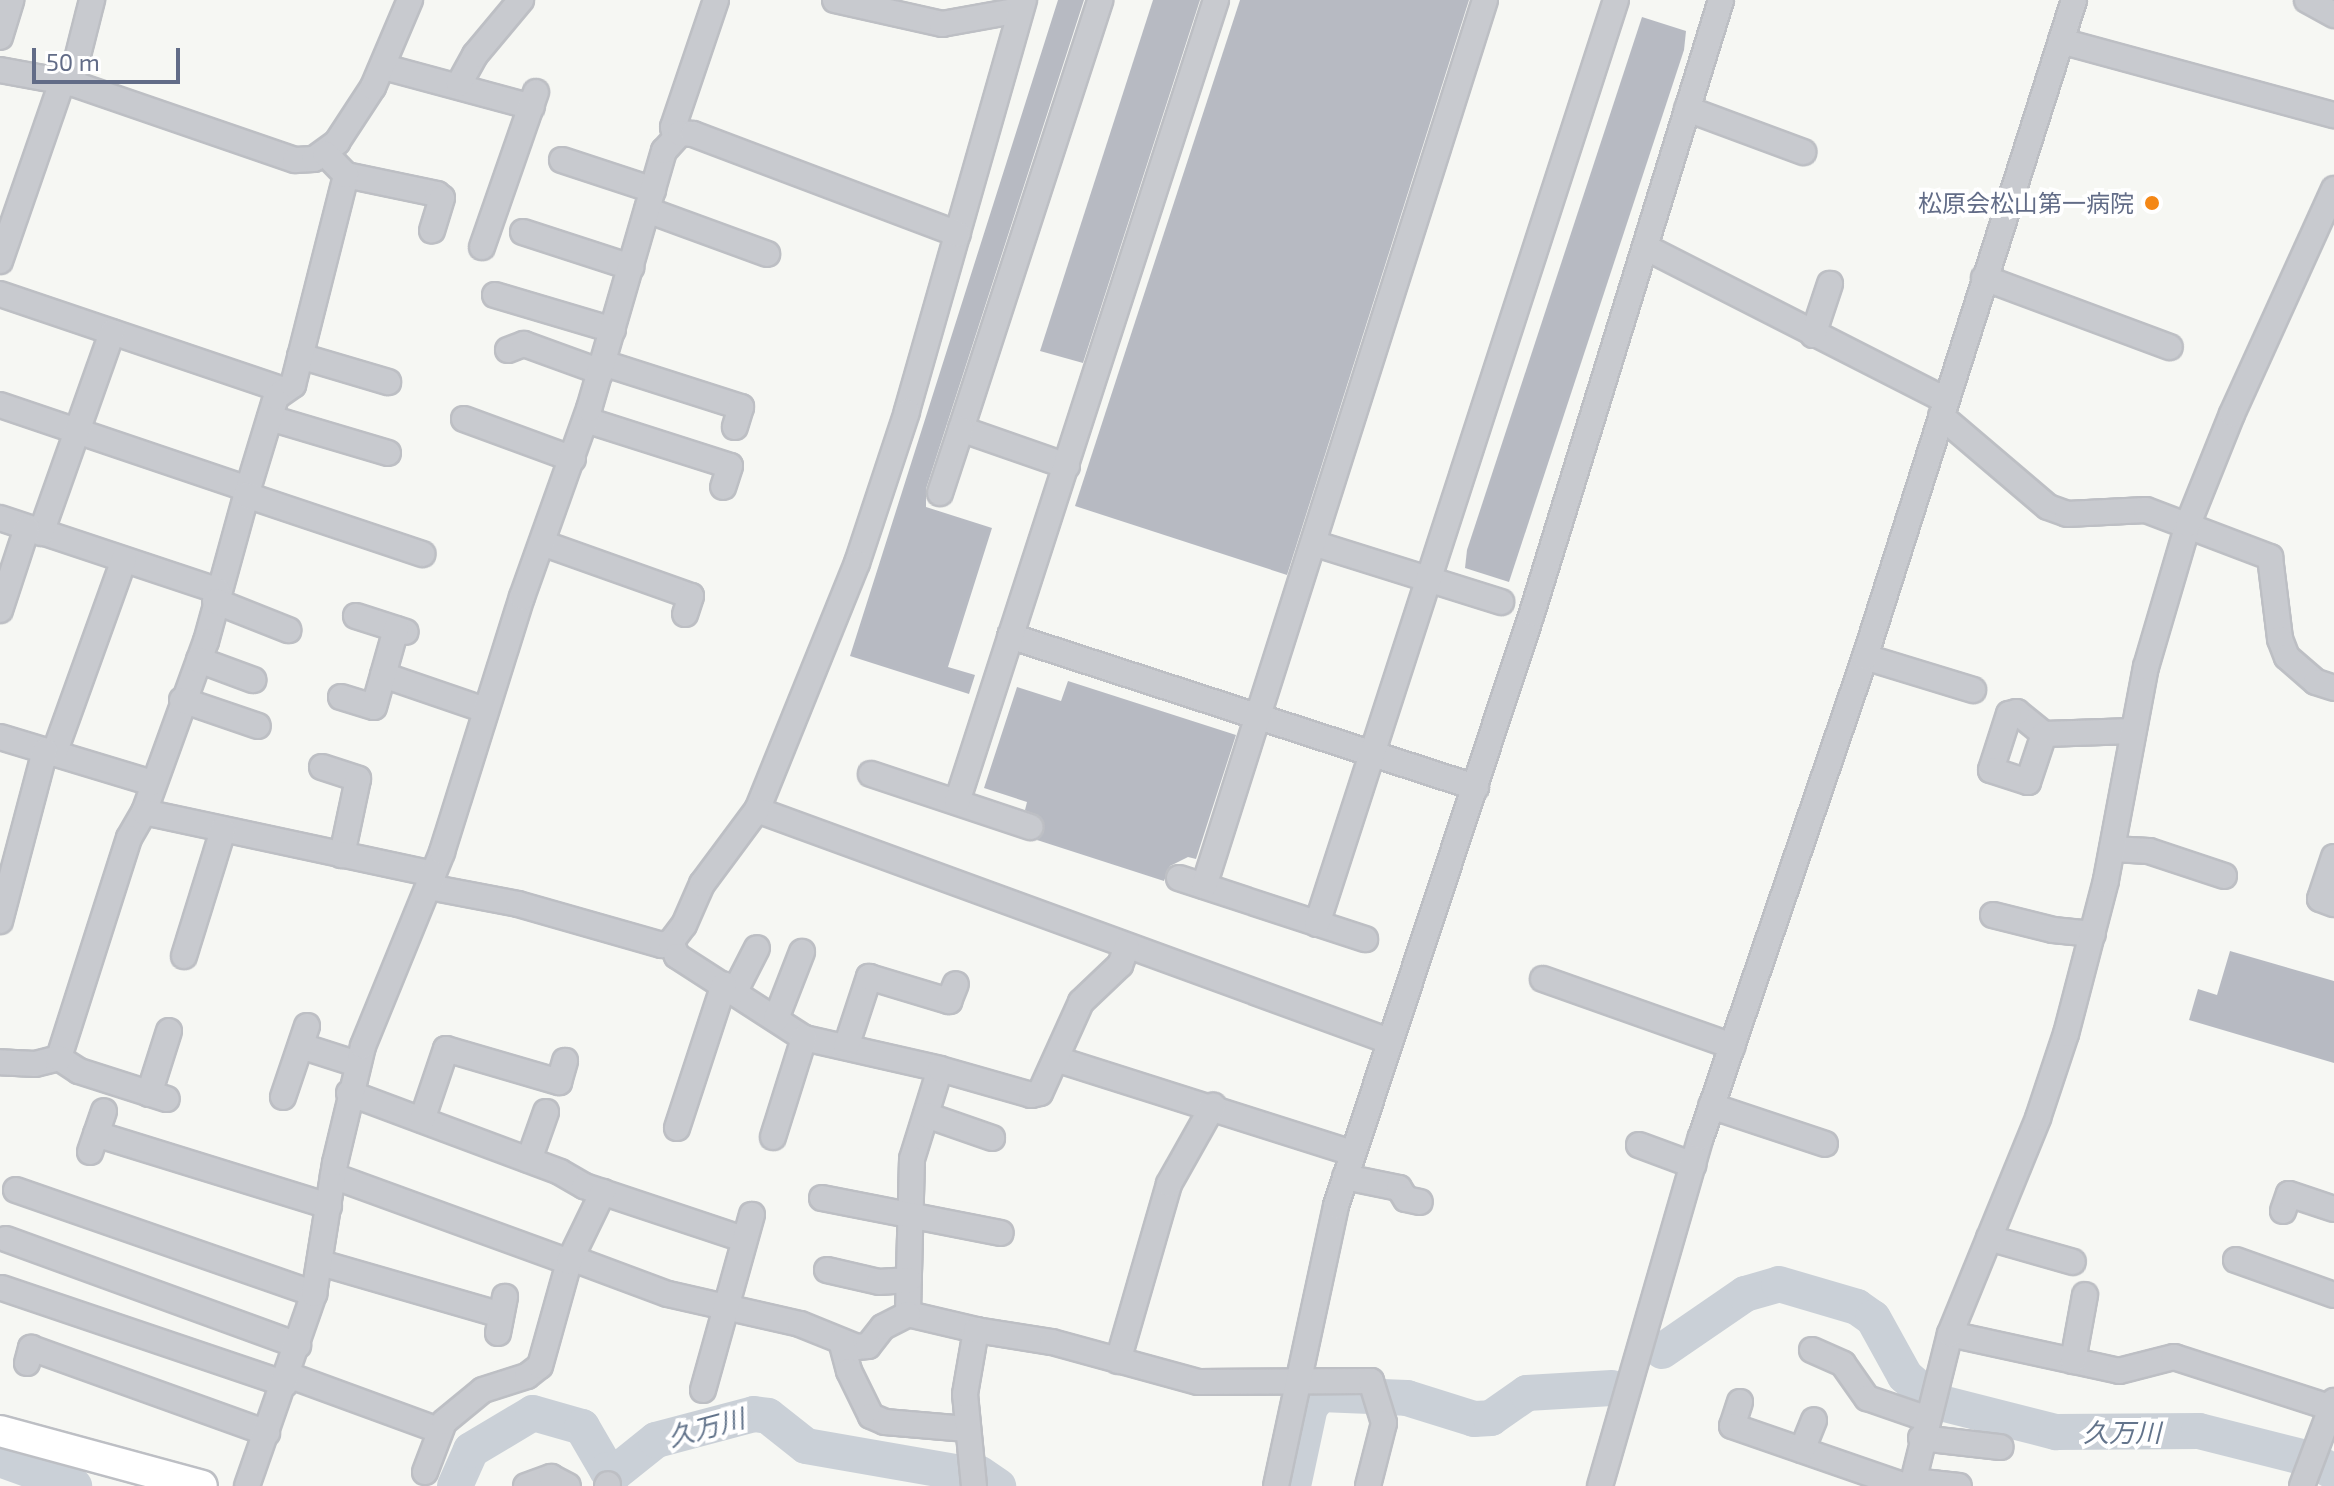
<!DOCTYPE html>
<html>
<head>
<meta charset="utf-8">
<style>
	body { margin:0 }
	#map { position:relative; width:2334px; height:1486px; overflow:hidden; background:#f6f7f3; font-family:"Exo 2","Noto Sans JP",sans-serif }
	div>[style] { position:absolute }
	[style*='--x'] { left:calc(var(--x)*1px); top:calc(var(--y)*1px); width:calc(var(--w)*1px); rotate:calc(var(--a)*1deg) }
	.river>* { height:36px; margin:-18px; padding:0 18px; transform-origin:18px; border-radius:18px; background:#cad0d7 }
	.building>* { inset:0; background:#b7bac2 }
	.roads { filter:drop-shadow(2px 0 #bdbfc4) drop-shadow(-2px 0 #bdbfc4) drop-shadow(0 2px #bdbfc4) drop-shadow(0 -2px #bdbfc4) }
	.minor>* { height:24px; margin:-12px; padding:0 12px; transform-origin:12px; border-radius:12px; background:#c8cacf }
	.major>* { height:30px; margin:-15px; padding:0 15px; transform-origin:15px; border-radius:15px; background:#fff }
	.dots>* { width:22px; height:22px; translate:-50% -50%; box-sizing:border-box; border:4px solid #fff; border-radius:50% }
	span { translate:-50% -50%; white-space:nowrap; text-align:center; line-height:1.15; -webkit-text-stroke:8px #fff; paint-order:stroke }
	.poi-label { font-size:24px; color:#626c87 }
	.right { translate:-100% -50%; text-align:right }
	.water-label { font-size:26px; color:#63748b; font-style:italic }
	.scale { position:absolute; left:32px; top:48px; width:148px; height:36px; box-sizing:border-box; border:4px solid #626c87; border-top:0; padding-left:10px; font-size:24px; line-height:28px; white-space:nowrap; color:#626c87; -webkit-text-stroke:6px #fff; paint-order:stroke }
</style>
</head>
<body>
<div id="map">
	<div class="river">
		<i style="--x:1662;--y:1351;--w:101;--a:-34.5"></i>
		<i style="--x:1745;--y:1294;--w:35;--a:-16"></i>
		<i style="--x:1779;--y:1284;--w:81;--a:16.4"></i>
		<i style="--x:1857;--y:1307;--w:19;--a:35"></i>
		<i style="--x:1873;--y:1318;--w:66;--a:61.1"></i>
		<i style="--x:1905;--y:1376;--w:21;--a:41"></i>
		<i style="--x:1382;--y:1397;--w:25;--a:2"></i>
		<i style="--x:1407;--y:1398;--w:70;--a:17.4"></i>
		<i style="--x:1474;--y:1419;--w:17;--a:-3"></i>
		<i style="--x:1491;--y:1418;--w:44;--a:-34.8"></i>
		<i style="--x:1527;--y:1393;--w:85;--a:-3.4"></i>
		<i style="--x:1941;--y:1403;--w:119;--a:14.2"></i>
		<i style="--x:2056;--y:1432;--w:143;--a:-0.4"></i>
		<i style="--x:2199;--y:1431;--w:106;--a:14.2"></i>
		<i style="--x:0;--y:1459;--w:79;--a:20"></i>
		<i style="--x:2323;--y:1466;--w:13;--a:29"></i>
		<i style="--x:980;--y:1474;--w:22;--a:34"></i>
		<i style="--x:455;--y:1486;--w:39;--a:-66"></i>
		<i style="--x:471;--y:1450;--w:72;--a:-30.8"></i>
		<i style="--x:533;--y:1413;--w:51;--a:15.9"></i>
		<i style="--x:582;--y:1427;--w:50;--a:59.8"></i>
		<i style="--x:607;--y:1470;--w:9;--a:13"></i>
		<i style="--x:616;--y:1472;--w:51;--a:-38.7"></i>
		<i style="--x:656;--y:1440;--w:101;--a:-14.9"></i>
		<i style="--x:754;--y:1414;--w:14;--a:8"></i>
		<i style="--x:768;--y:1416;--w:48;--a:38.3"></i>
		<i style="--x:806;--y:1446;--w:163;--a:9.9"></i>
		<i style="--x:1293;--y:1486;--w:81;--a:-77.9"></i>
		<i style="--x:1310;--y:1407;--w:17;--a:-50"></i>
		<i style="--x:1321;--y:1394;--w:49;--a:2.3"></i>
	</div>
	<div class="building">
		<i style="clip-path:polygon(1058px 0,1084px 0,926px 489px,926px 507px,992px 528px,948px 667px,975px 675px,969px 694px,850px 656px)"></i>
		<i style="clip-path:polygon(1153px 0,1200px 0,1083px 363px,1040px 351px)"></i>
		<i style="clip-path:polygon(1240px 0,1469px 0,1287px 575px,1075px 506px)"></i>
		<i style="clip-path:polygon(1642px 17px,1686px 31px,1684px 50px,1509px 582px,1465px 568px,1467px 550px)"></i>
		<i style="clip-path:polygon(1068px 681px,1236px 735px,1196px 859px,1188px 857px,1170px 866px,1164px 881px,1037px 840px,1044px 823px,1025px 810px,1027px 802px,984px 788px,1017px 687px,1061px 701px)"></i>
		<i style="clip-path:polygon(2230px 951px,2334px 981px,2334px 1063px,2189px 1020px,2198px 989px,2217px 995px)"></i>
	</div>
	<div class="roads">
		<div class="minor">
			<i style="--x:835;--y:0;--w:110;--a:12.6"></i>
			<i style="--x:942;--y:24;--w:79;--a:-10.2"></i>
			<i style="--x:1024;--y:0;--w:428;--a:105.9"></i>
			<i style="--x:907;--y:412;--w:159;--a:108.3"></i>
			<i style="--x:857;--y:563;--w:266;--a:112"></i>
			<i style="--x:757;--y:810;--w:673;--a:20.08"></i>
			<i style="--x:2307;--y:0;--w:31;--a:29"></i>
			<i style="--x:0;--y:37;--w:39;--a:-73"></i>
			<i style="--x:2061;--y:41;--w:283;--a:15.2"></i>
			<i style="--x:384;--y:67;--w:153;--a:15.1"></i>
			<i style="--x:0;--y:70;--w:72;--a:10.4"></i>
			<i style="--x:71;--y:83;--w:237;--a:19"></i>
			<i style="--x:295;--y:160;--w:19;--a:-3"></i>
			<i style="--x:314;--y:159;--w:29;--a:-36"></i>
			<i style="--x:337;--y:142;--w:66;--a:-56.8"></i>
			<i style="--x:373;--y:87;--w:95;--a:-67"></i>
			<i style="--x:71;--y:83;--w:86;--a:-75.8"></i>
			<i style="--x:459;--y:84;--w:33;--a:-61"></i>
			<i style="--x:475;--y:55;--w:72;--a:-50.1"></i>
			<i style="--x:1687;--y:109;--w:124;--a:20.3"></i>
			<i style="--x:675;--y:137;--w:10;--a:-101"></i>
			<i style="--x:673;--y:127;--w:134;--a:-71.3"></i>
			<i style="--x:562;--y:160;--w:96;--a:18.2"></i>
			<i style="--x:346;--y:175;--w:93;--a:11.8"></i>
			<i style="--x:437;--y:194;--w:6;--a:39"></i>
			<i style="--x:442;--y:198;--w:34;--a:107"></i>
			<i style="--x:647;--y:210;--w:128;--a:20.1"></i>
			<i style="--x:523;--y:232;--w:114;--a:18"></i>
			<i style="--x:482;--y:247;--w:164;--a:-70.8"></i>
			<i style="--x:1645;--y:247;--w:337;--a:27"></i>
			<i style="--x:0;--y:261;--w:186;--a:-70.9"></i>
			<i style="--x:1984;--y:278;--w:198;--a:20.4"></i>
			<i style="--x:0;--y:294;--w:299;--a:18.7"></i>
			<i style="--x:495;--y:295;--w:123;--a:16.5"></i>
			<i style="--x:1813;--y:335;--w:54;--a:-71.6"></i>
			<i style="--x:508;--y:350;--w:17;--a:-21"></i>
			<i style="--x:524;--y:344;--w:82;--a:20"></i>
			<i style="--x:300;--y:356;--w:92;--a:16.5"></i>
			<i style="--x:603;--y:363;--w:145;--a:17.7"></i>
			<i style="--x:741;--y:407;--w:21;--a:107"></i>
			<i style="--x:0;--y:405;--w:262;--a:18.7"></i>
			<i style="--x:248;--y:489;--w:158;--a:105.4"></i>
			<i style="--x:206;--y:641;--w:182;--a:109.9"></i>
			<i style="--x:144;--y:812;--w:30;--a:120"></i>
			<i style="--x:129;--y:838;--w:231;--a:107.7"></i>
			<i style="--x:59;--y:1058;--w:25;--a:166"></i>
			<i style="--x:35;--y:1064;--w:35;--a:-177"></i>
			<i style="--x:1941;--y:416;--w:140;--a:40.4"></i>
			<i style="--x:2048;--y:507;--w:20;--a:20"></i>
			<i style="--x:2067;--y:514;--w:79;--a:-2.9"></i>
			<i style="--x:2146;--y:510;--w:133;--a:20.8"></i>
			<i style="--x:2270;--y:557;--w:83;--a:83"></i>
			<i style="--x:2280;--y:639;--w:19;--a:69"></i>
			<i style="--x:2287;--y:657;--w:38;--a:41"></i>
			<i style="--x:2316;--y:682;--w:19;--a:18"></i>
			<i style="--x:270;--y:418;--w:123;--a:16.5"></i>
			<i style="--x:464;--y:419;--w:116;--a:20.2"></i>
			<i style="--x:586;--y:420;--w:151;--a:17.7"></i>
			<i style="--x:730;--y:466;--w:22;--a:108"></i>
			<i style="--x:1067;--y:466;--w:112;--a:-160.8"></i>
			<i style="--x:961;--y:429;--w:451;--a:-72"></i>
			<i style="--x:248;--y:489;--w:96;--a:-73.1"></i>
			<i style="--x:276;--y:397;--w:21;--a:-35"></i>
			<i style="--x:293;--y:385;--w:217;--a:-75.8"></i>
			<i style="--x:346;--y:175;--w:30;--a:-134"></i>
			<i style="--x:940;--y:493;--w:67;--a:-71.8"></i>
			<i style="--x:246;--y:495;--w:186;--a:18.5"></i>
			<i style="--x:0;--y:518;--w:229;--a:18.4"></i>
			<i style="--x:41;--y:533;--w:213;--a:-70.5"></i>
			<i style="--x:542;--y:543;--w:158;--a:19.6"></i>
			<i style="--x:691;--y:596;--w:19;--a:108"></i>
			<i style="--x:1316;--y:544;--w:194;--a:17.4"></i>
			<i style="--x:215;--y:601;--w:79;--a:21.7"></i>
			<i style="--x:0;--y:610;--w:86;--a:-71.8"></i>
			<i style="--x:356;--y:616;--w:52;--a:17.7"></i>
			<i style="--x:1010;--y:636;--w:490;--a:18"></i>
			<i style="--x:1865;--y:657;--w:113;--a:17"></i>
			<i style="--x:199;--y:660;--w:58;--a:20.3"></i>
			<i style="--x:383;--y:675;--w:108;--a:18.9"></i>
			<i style="--x:341;--y:697;--w:34;--a:17"></i>
			<i style="--x:374;--y:707;--w:81;--a:-74.2"></i>
			<i style="--x:182;--y:700;--w:80;--a:18.9"></i>
			<i style="--x:2044;--y:734;--w:35;--a:-141"></i>
			<i style="--x:2017;--y:712;--w:8;--a:166"></i>
			<i style="--x:2009;--y:714;--w:59;--a:107.8"></i>
			<i style="--x:1991;--y:770;--w:39;--a:18"></i>
			<i style="--x:2028;--y:782;--w:51;--a:-71.6"></i>
			<i style="--x:2044;--y:734;--w:89;--a:-1.9"></i>
			<i style="--x:0;--y:737;--w:159;--a:16.8"></i>
			<i style="--x:54;--y:754;--w:206;--a:-70.2"></i>
			<i style="--x:322;--y:767;--w:38;--a:18"></i>
			<i style="--x:358;--y:779;--w:78;--a:101.9"></i>
			<i style="--x:871;--y:774;--w:168;--a:18.4"></i>
			<i style="--x:957;--y:802;--w:843;--a:-72.1"></i>
			<i style="--x:144;--y:812;--w:296;--a:12.1"></i>
			<i style="--x:2112;--y:849;--w:37;--a:3"></i>
			<i style="--x:2149;--y:851;--w:79;--a:18.4"></i>
			<i style="--x:2334;--y:857;--w:44;--a:108.4"></i>
			<i style="--x:2320;--y:899;--w:15;--a:20"></i>
			<i style="--x:1179;--y:878;--w:196;--a:18.2"></i>
			<i style="--x:1204;--y:886;--w:929;--a:-72.4"></i>
			<i style="--x:429;--y:887;--w:91;--a:10.8"></i>
			<i style="--x:518;--y:904;--w:150;--a:15.9"></i>
			<i style="--x:662;--y:945;--w:9;--a:-18"></i>
			<i style="--x:671;--y:942;--w:21;--a:-53"></i>
			<i style="--x:684;--y:925;--w:45;--a:-66.3"></i>
			<i style="--x:702;--y:884;--w:92;--a:-53.4"></i>
			<i style="--x:1993;--y:915;--w:62;--a:14"></i>
			<i style="--x:2053;--y:930;--w:40;--a:5.7"></i>
			<i style="--x:0;--y:921;--w:176;--a:-75.2"></i>
			<i style="--x:1317;--y:924;--w:971;--a:-72.07"></i>
			<i style="--x:671;--y:942;--w:15;--a:67"></i>
			<i style="--x:677;--y:956;--w:151;--a:32.8"></i>
			<i style="--x:804;--y:1038;--w:139;--a:12.8"></i>
			<i style="--x:940;--y:1069;--w:94;--a:107.3"></i>
			<i style="--x:912;--y:1159;--w:155;--a:91.5"></i>
			<i style="--x:908;--y:1314;--w:70;--a:13.2"></i>
			<i style="--x:184;--y:956;--w:132;--a:-72.8"></i>
			<i style="--x:1543;--y:979;--w:201;--a:19.5"></i>
			<i style="--x:735;--y:991;--w:48;--a:-62.9"></i>
			<i style="--x:776;--y:1019;--w:72;--a:-68.8"></i>
			<i style="--x:301;--y:1046;--w:59;--a:17.8"></i>
			<i style="--x:846;--y:1047;--w:74;--a:-71.8"></i>
			<i style="--x:869;--y:977;--w:84;--a:16.7"></i>
			<i style="--x:949;--y:1001;--w:18;--a:-68"></i>
			<i style="--x:59;--y:1058;--w:24;--a:33"></i>
			<i style="--x:79;--y:1071;--w:92;--a:17.7"></i>
			<i style="--x:1059;--y:1060;--w:308;--a:17.6"></i>
			<i style="--x:940;--y:1069;--w:95;--a:15.9"></i>
			<i style="--x:1031;--y:1095;--w:9;--a:-13"></i>
			<i style="--x:1040;--y:1093;--w:100;--a:-65.7"></i>
			<i style="--x:1081;--y:1002;--w:54;--a:-43.5"></i>
			<i style="--x:1120;--y:965;--w:19;--a:-69"></i>
			<i style="--x:349;--y:1093;--w:225;--a:20.5"></i>
			<i style="--x:560;--y:1172;--w:28;--a:30"></i>
			<i style="--x:584;--y:1186;--w:168;--a:18.4"></i>
			<i style="--x:149;--y:1094;--w:66;--a:-72.4"></i>
			<i style="--x:283;--y:1097;--w:75;--a:-71.3"></i>
			<i style="--x:1711;--y:1106;--w:120;--a:18.4"></i>
			<i style="--x:926;--y:1115;--w:70;--a:19.2"></i>
			<i style="--x:422;--y:1120;--w:75;--a:-71.3"></i>
			<i style="--x:446;--y:1049;--w:118;--a:16.3"></i>
			<i style="--x:559;--y:1082;--w:22;--a:-74"></i>
			<i style="--x:677;--y:1128;--w:151;--a:-71.9"></i>
			<i style="--x:96;--y:1134;--w:244;--a:17.2"></i>
			<i style="--x:773;--y:1137;--w:104;--a:-72.6"></i>
			<i style="--x:1639;--y:1145;--w:58;--a:20.3"></i>
			<i style="--x:90;--y:1152;--w:43;--a:-71.1"></i>
			<i style="--x:529;--y:1160;--w:51;--a:-70.5"></i>
			<i style="--x:333;--y:1176;--w:251;--a:20"></i>
			<i style="--x:1345;--y:1177;--w:55;--a:11.5"></i>
			<i style="--x:1399;--y:1188;--w:13;--a:58"></i>
			<i style="--x:1406;--y:1199;--w:14;--a:12"></i>
			<i style="--x:16;--y:1190;--w:316;--a:19.2"></i>
			<i style="--x:822;--y:1198;--w:182;--a:11.1"></i>
			<i style="--x:2283;--y:1211;--w:18;--a:-71"></i>
			<i style="--x:2289;--y:1194;--w:47;--a:18.4"></i>
			<i style="--x:1989;--y:1238;--w:87;--a:15.9"></i>
			<i style="--x:6;--y:1239;--w:311;--a:20"></i>
			<i style="--x:571;--y:1258;--w:103;--a:20.4"></i>
			<i style="--x:668;--y:1294;--w:135;--a:12.8"></i>
			<i style="--x:800;--y:1324;--w:61;--a:22"></i>
			<i style="--x:857;--y:1347;--w:11;--a:-5"></i>
			<i style="--x:868;--y:1346;--w:24;--a:-52"></i>
			<i style="--x:883;--y:1327;--w:28;--a:-27"></i>
			<i style="--x:2236;--y:1260;--w:104;--a:19.7"></i>
			<i style="--x:321;--y:1263;--w:187;--a:16.1"></i>
			<i style="--x:827;--y:1270;--w:53;--a:13"></i>
			<i style="--x:879;--y:1282;--w:30;--a:-4"></i>
			<i style="--x:2;--y:1288;--w:299;--a:18.7"></i>
			<i style="--x:498;--y:1333;--w:37;--a:-79"></i>
			<i style="--x:1950;--y:1334;--w:173;--a:12.3"></i>
			<i style="--x:2119;--y:1371;--w:57;--a:-14.3"></i>
			<i style="--x:2174;--y:1357;--w:166;--a:17.9"></i>
			<i style="--x:841;--y:1341;--w:31;--a:75"></i>
			<i style="--x:849;--y:1371;--w:50;--a:63.9"></i>
			<i style="--x:871;--y:1416;--w:15;--a:23"></i>
			<i style="--x:885;--y:1422;--w:82;--a:4.9"></i>
			<i style="--x:1812;--y:1350;--w:34;--a:24"></i>
			<i style="--x:1843;--y:1364;--w:42;--a:54.8"></i>
			<i style="--x:1867;--y:1398;--w:61;--a:19"></i>
			<i style="--x:1118;--y:1361;--w:184;--a:-73.9"></i>
			<i style="--x:1169;--y:1184;--w:90;--a:-60.6"></i>
			<i style="--x:2073;--y:1361;--w:67;--a:-79.7"></i>
			<i style="--x:27;--y:1363;--w:16;--a:-75"></i>
			<i style="--x:31;--y:1348;--w:251;--a:19.8"></i>
			<i style="--x:288;--y:1375;--w:160;--a:20.1"></i>
			<i style="--x:703;--y:1390;--w:182;--a:-74.4"></i>
			<i style="--x:1740;--y:1402;--w:25;--a:108"></i>
			<i style="--x:1732;--y:1426;--w:183;--a:19.1"></i>
			<i style="--x:1921;--y:1438;--w:80;--a:6.5"></i>
			<i style="--x:1802;--y:1450;--w:32;--a:-68"></i>
			<i style="--x:425;--y:1472;--w:53;--a:-69.2"></i>
			<i style="--x:444;--y:1422;--w:50;--a:-39.4"></i>
			<i style="--x:483;--y:1390;--w:46;--a:-17.7"></i>
			<i style="--x:527;--y:1376;--w:16;--a:-38"></i>
			<i style="--x:540;--y:1366;--w:108;--a:-74.4"></i>
			<i style="--x:569;--y:1262;--w:78;--a:-64.1"></i>
			<i style="--x:1913;--y:1481;--w:46;--a:6.2"></i>
			<i style="--x:247;--y:1486;--w:203;--a:-70.8"></i>
			<i style="--x:314;--y:1294;--w:133;--a:-80.9"></i>
			<i style="--x:335;--y:1163;--w:120;--a:-76.5"></i>
			<i style="--x:363;--y:1046;--w:209;--a:-67.8"></i>
			<i style="--x:442;--y:852;--w:267;--a:-72.6"></i>
			<i style="--x:522;--y:597;--w:200;--a:-70.4"></i>
			<i style="--x:589;--y:409;--w:269;--a:-73.8"></i>
			<i style="--x:664;--y:151;--w:24;--a:-48"></i>
			<i style="--x:680;--y:133;--w:13;--a:4"></i>
			<i style="--x:693;--y:134;--w:283;--a:20.7"></i>
			<i style="--x:526;--y:1486;--w:27;--a:-20"></i>
			<i style="--x:551;--y:1477;--w:19;--a:28"></i>
			<i style="--x:607;--y:1486;--w:2;--a:-63"></i>
			<i style="--x:974;--y:1486;--w:92;--a:-95.6"></i>
			<i style="--x:965;--y:1394;--w:65;--a:-80.2"></i>
			<i style="--x:976;--y:1330;--w:77;--a:9"></i>
			<i style="--x:1052;--y:1342;--w:151;--a:15.3"></i>
			<i style="--x:1198;--y:1382;--w:173;--a:-0.3"></i>
			<i style="--x:1371;--y:1381;--w:44;--a:72.8"></i>
			<i style="--x:1384;--y:1423;--w:65;--a:104.3"></i>
			<i style="--x:1276;--y:1486;--w:286;--a:-77.9"></i>
			<i style="--x:1336;--y:1206;--w:625;--a:-71.71"></i>
			<i style="--x:1532;--y:613;--w:641;--a:-72.86"></i>
			<i style="--x:1600;--y:1486;--w:363;--a:-73.9"></i>
			<i style="--x:1701;--y:1137;--w:507;--a:-71.14"></i>
			<i style="--x:1865;--y:657;--w:689;--a:-72.35"></i>
			<i style="--x:1912;--y:1486;--w:157;--a:-76"></i>
			<i style="--x:1950;--y:1334;--w:233;--a:-67.8"></i>
			<i style="--x:2038;--y:1118;--w:89;--a:-71.6"></i>
			<i style="--x:2066;--y:1034;--w:159;--a:-75.4"></i>
			<i style="--x:2106;--y:880;--w:217;--a:-79.4"></i>
			<i style="--x:2146;--y:667;--w:149;--a:-73.6"></i>
			<i style="--x:2188;--y:524;--w:118;--a:-68.2"></i>
			<i style="--x:2232;--y:414;--w:247;--a:-65.6"></i>
			<i style="--x:2302;--y:1486;--w:91;--a:-69.4"></i>
		</div>
		<div class="major">
			<i style="--x:0;--y:1431;--w:209;--a:15.2"></i>
		</div>
	</div>
	<div class="dots">
		<i style="left:2152px;top:203px;background:#f48715"></i>
	</div>
	<div class="poi-label">
		<span class="right" style="left:2134px;top:203px">松原会松山第一病院</span>
	</div>
	<div class="water-label">
		<span style="left:706px;top:1427px;rotate:-15deg">久万川</span>
		<span style="left:2122px;top:1432px">久万川</span>
	</div>
	<div class="scale">50 m</div>
</div>
</body>
</html>
